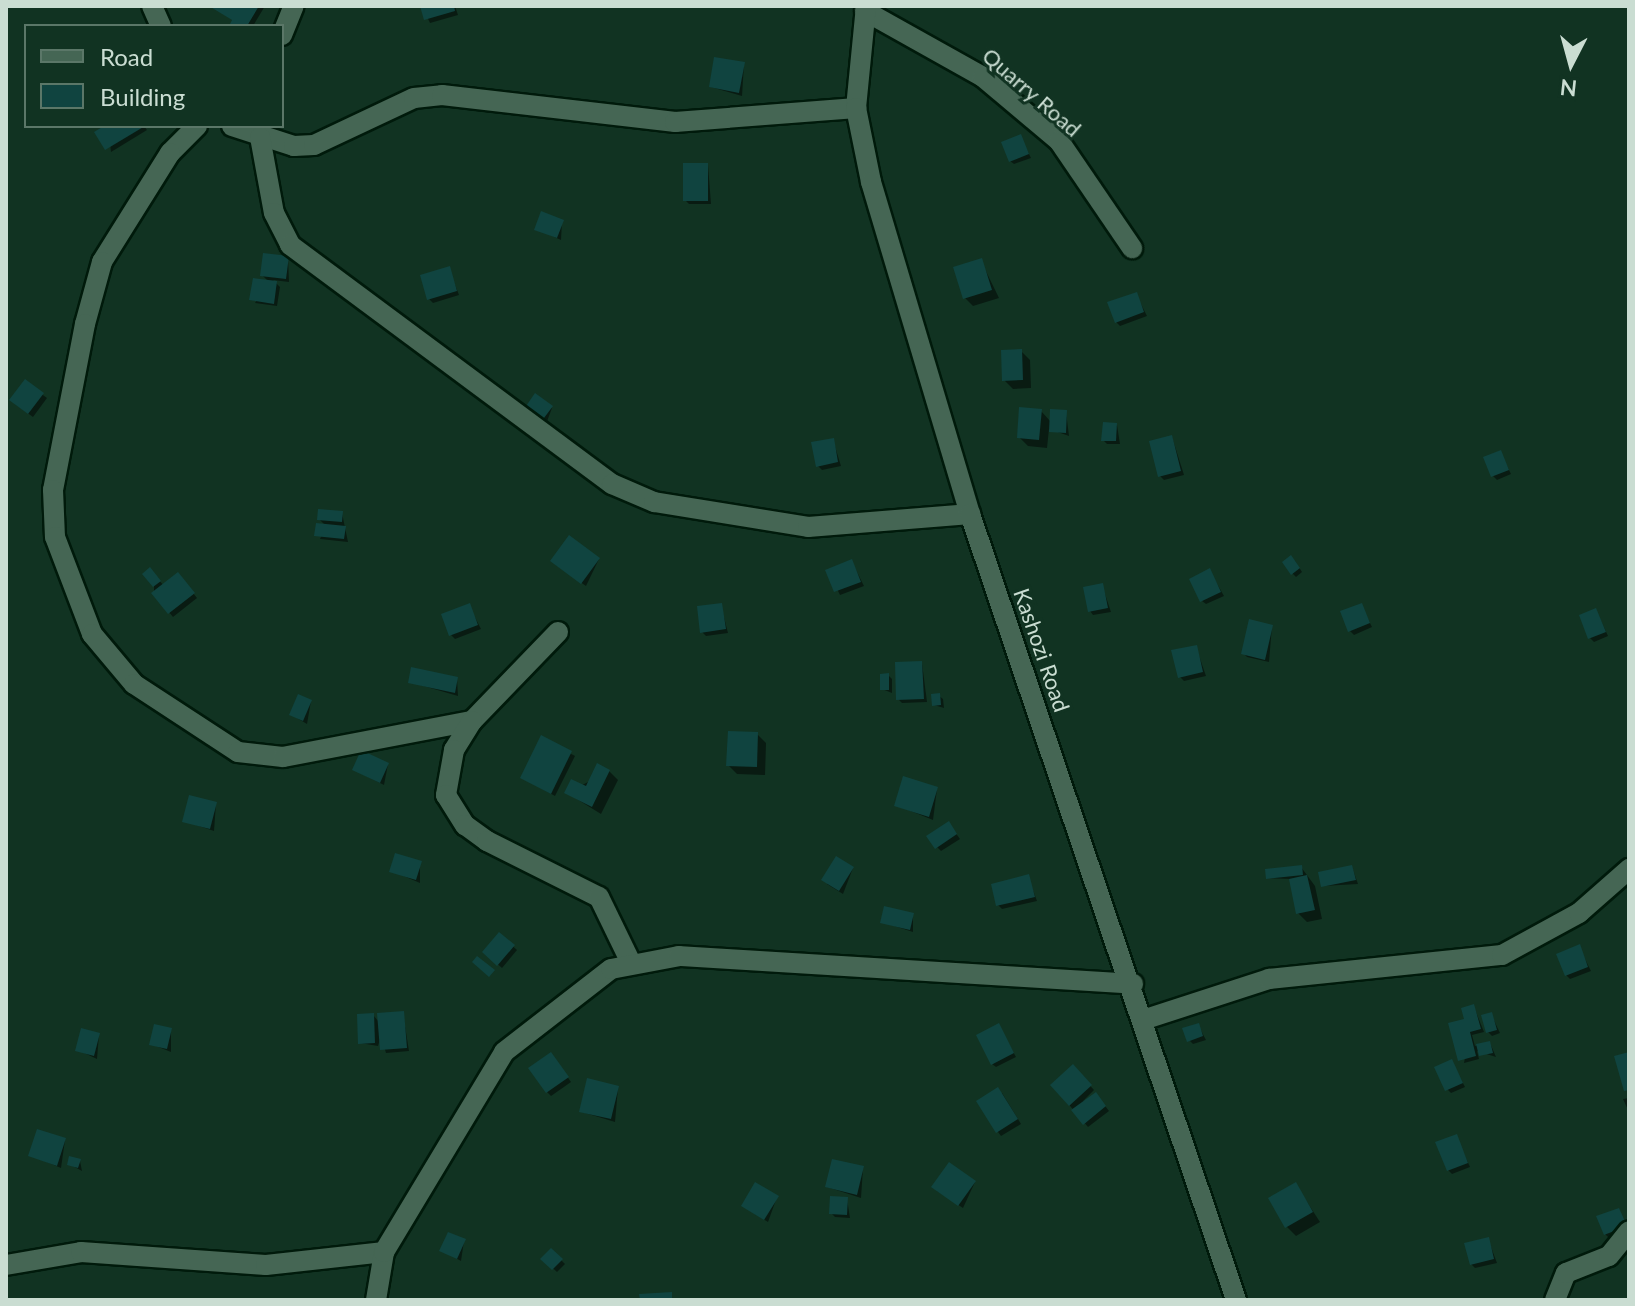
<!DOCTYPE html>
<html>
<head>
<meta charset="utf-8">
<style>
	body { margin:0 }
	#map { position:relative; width:1635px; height:1306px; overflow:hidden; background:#132; font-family:Lato,sans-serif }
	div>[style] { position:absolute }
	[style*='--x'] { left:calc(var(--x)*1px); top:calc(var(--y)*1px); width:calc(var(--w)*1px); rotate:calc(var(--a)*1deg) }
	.shadow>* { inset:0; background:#0007 }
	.building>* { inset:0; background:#104440 }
	.roads { filter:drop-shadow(2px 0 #001a0b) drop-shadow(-2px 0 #001a0b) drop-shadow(0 2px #001a0b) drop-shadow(0 -2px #001a0b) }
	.minor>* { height:20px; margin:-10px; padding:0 10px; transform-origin:10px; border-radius:10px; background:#456654 }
	.secondary>* { height:20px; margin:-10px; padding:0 10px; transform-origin:10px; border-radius:10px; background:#456654 }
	span { translate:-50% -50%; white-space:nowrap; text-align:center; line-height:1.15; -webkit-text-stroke:6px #132; paint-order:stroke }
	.street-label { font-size:22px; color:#caddd2 }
	.frame { position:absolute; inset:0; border:8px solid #caddd2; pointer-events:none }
	.legend { position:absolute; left:24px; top:24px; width:260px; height:104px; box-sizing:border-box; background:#132; border:2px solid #5b7768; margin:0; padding:10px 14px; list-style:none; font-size:24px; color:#caddd2 }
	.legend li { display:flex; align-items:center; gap:16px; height:40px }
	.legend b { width:40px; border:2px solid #5b7768 }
	.north { position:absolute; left:1531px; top:24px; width:80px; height:80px; -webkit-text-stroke:6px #132; paint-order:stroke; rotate:186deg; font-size:22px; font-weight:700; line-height:32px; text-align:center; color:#caddd2 }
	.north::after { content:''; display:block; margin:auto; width:28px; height:36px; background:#caddd2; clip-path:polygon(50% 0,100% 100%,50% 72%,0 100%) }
</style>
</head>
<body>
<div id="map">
	<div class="shadow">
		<i style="clip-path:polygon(211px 6px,265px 6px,253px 26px,231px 26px,234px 21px)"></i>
		<i style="clip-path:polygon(422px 6px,455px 6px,458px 15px,430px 23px)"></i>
		<i style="clip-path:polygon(744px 64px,742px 96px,711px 87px)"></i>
		<i style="clip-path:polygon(108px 126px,144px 126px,147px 130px,111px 152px)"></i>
		<i style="clip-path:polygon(1020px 136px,1031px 158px,1014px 164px,1010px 161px)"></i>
		<i style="clip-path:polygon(708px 165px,711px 204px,689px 204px,685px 200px)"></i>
		<i style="clip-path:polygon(562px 221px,561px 240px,537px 229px)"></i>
		<i style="clip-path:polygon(288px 258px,289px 282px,273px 280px,280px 287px,277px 306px,255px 303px,269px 282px,262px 275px)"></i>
		<i style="clip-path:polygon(981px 261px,999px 298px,973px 306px,965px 298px)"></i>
		<i style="clip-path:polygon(449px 269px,459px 295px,433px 303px,429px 299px)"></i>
		<i style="clip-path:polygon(1136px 294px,1147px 316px,1120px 326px,1116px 322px)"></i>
		<i style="clip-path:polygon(1021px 351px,1030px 360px,1031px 388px,1013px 389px,1004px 380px)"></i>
		<i style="clip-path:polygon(25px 382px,47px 398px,33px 417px,15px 404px)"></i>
		<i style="clip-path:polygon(552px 408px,546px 424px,530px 413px)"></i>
		<i style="clip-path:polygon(1041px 411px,1051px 422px,1066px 412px,1069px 436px,1049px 429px,1047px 448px,1028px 446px,1019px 437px)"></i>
		<i style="clip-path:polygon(1117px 425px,1120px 444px,1107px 444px,1103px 440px)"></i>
		<i style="clip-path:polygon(1172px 437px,1184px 475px,1164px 480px,1160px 476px)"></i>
		<i style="clip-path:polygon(833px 440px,841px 466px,822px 470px,818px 466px)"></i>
		<i style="clip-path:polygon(1500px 452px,1511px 474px,1497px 480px,1493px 476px)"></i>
		<i style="clip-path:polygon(342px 513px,348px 542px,320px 539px,326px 526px,319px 519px)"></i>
		<i style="clip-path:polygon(599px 559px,586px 586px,556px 565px)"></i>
		<i style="clip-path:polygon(1295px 561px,1302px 572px,1296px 577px,1292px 573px)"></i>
		<i style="clip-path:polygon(852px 562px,864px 586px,840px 595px,828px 571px)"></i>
		<i style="clip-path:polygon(1209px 570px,1224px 596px,1206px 604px,1202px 601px)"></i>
		<i style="clip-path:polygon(154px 574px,164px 586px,182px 579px,197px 598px,173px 617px,154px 594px)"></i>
		<i style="clip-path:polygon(1102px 585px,1111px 612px,1093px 615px,1090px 611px)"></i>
		<i style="clip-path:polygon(721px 605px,728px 633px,706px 636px,702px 632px)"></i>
		<i style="clip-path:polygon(1361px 605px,1372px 627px,1354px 635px,1350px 631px)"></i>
		<i style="clip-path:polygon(469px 606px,481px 629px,455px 639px,451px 635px)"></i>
		<i style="clip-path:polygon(1596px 610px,1608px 636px,1594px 642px,1590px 638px)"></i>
		<i style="clip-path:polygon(1272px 626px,1269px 662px,1247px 657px,1243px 653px)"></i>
		<i style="clip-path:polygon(1196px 647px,1206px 676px,1184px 681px,1180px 677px)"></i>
		<i style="clip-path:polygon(922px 663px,927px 702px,902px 703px,898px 699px)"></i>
		<i style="clip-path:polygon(888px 675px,892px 679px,892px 693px,882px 689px)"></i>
		<i style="clip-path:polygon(457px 679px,458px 696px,410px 682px)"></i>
		<i style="clip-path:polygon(939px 696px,943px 699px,944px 708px,934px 705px)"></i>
		<i style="clip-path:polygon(311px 701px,307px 724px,292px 715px)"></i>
		<i style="clip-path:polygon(757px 734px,766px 743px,765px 775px,737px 774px,728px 765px)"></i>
		<i style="clip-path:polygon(542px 738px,575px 756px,555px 796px,522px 778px)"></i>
		<i style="clip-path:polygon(388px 764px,384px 785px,354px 770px)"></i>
		<i style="clip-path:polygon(609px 771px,618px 780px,601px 814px,567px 793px)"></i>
		<i style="clip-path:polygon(937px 789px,933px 820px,896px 805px)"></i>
		<i style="clip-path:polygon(216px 803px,214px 831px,184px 821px)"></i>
		<i style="clip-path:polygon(952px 828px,960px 839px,941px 851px,937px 847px)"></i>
		<i style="clip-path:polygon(420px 863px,420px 883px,392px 871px)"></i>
		<i style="clip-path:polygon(1301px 867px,1315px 886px,1322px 919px,1307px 922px,1298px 913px,1291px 879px,1267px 878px)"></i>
		<i style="clip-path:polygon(1352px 867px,1358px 884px,1323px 886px)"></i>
		<i style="clip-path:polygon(853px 868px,843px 894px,827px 884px)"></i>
		<i style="clip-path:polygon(1028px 877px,1037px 901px,1002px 909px,998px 905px)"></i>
		<i style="clip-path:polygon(913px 914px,913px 932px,882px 922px)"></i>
		<i style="clip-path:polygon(500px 935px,517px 950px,502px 968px,484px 952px)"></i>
		<i style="clip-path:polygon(1579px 947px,1591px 971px,1570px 979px,1566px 975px)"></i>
		<i style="clip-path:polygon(1474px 1007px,1484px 1032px,1472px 1035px,1475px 1046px,1490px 1043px,1496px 1057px,1477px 1051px,1479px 1059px,1464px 1063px)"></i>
		<i style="clip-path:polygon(403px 1013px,409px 1051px,386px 1053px,381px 1036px,378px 1046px,360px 1043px,373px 1015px,379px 1022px)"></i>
		<i style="clip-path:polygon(1491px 1014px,1500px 1033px,1492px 1036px,1488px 1032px)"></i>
		<i style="clip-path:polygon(1198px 1025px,1206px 1040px,1193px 1044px,1189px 1040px)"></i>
		<i style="clip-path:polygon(999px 1026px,1016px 1057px,996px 1067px,992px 1064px)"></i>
		<i style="clip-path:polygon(171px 1030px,171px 1052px,151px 1044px)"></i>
		<i style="clip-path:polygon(99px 1035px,97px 1059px,78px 1050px)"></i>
		<i style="clip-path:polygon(554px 1058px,571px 1082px,551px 1096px,547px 1092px)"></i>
		<i style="clip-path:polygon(1452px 1062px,1465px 1087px,1451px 1093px,1447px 1089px)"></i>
		<i style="clip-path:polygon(1073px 1067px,1094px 1090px,1083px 1101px,1099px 1098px,1109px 1111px,1088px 1127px,1053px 1086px)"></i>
		<i style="clip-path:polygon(618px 1088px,615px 1122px,582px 1112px)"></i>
		<i style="clip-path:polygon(1002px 1093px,1021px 1124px,1001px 1136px,998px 1132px)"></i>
		<i style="clip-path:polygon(1629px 1098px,1629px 1112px,1623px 1099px)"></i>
		<i style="clip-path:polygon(1456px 1136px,1470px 1167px,1452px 1174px,1448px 1170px)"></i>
		<i style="clip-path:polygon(65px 1140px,61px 1168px,30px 1155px)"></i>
		<i style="clip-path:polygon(80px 1161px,82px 1171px,69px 1164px)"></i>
		<i style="clip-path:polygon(863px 1168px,861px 1198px,827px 1187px)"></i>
		<i style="clip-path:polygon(975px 1182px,963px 1208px,937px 1191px)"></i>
		<i style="clip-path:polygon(1296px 1185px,1320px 1222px,1296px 1236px,1287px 1227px)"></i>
		<i style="clip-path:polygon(777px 1197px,768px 1222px,747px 1209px)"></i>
		<i style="clip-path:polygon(847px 1199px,850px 1218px,835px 1217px,831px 1213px)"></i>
		<i style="clip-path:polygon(1618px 1210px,1629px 1230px,1609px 1238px,1605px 1234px)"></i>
		<i style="clip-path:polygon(1488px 1239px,1497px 1263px,1475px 1268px,1471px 1264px)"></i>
		<i style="clip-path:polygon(464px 1241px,461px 1261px,441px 1250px)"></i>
		<i style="clip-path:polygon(551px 1250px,565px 1264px,557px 1272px,543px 1259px)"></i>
	</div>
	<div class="building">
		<i style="clip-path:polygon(209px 6px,259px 6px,247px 26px,229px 26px,232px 20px)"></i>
		<i style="clip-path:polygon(420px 6px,454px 6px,455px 11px,424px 20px)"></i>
		<i style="clip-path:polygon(714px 57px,745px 62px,739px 93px,709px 87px)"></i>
		<i style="clip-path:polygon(104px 126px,145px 126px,105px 150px,94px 132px)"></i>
		<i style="clip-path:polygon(1021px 134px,1029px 154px,1009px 162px,1001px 142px)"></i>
		<i style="clip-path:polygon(683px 163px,708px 163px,708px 201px,683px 201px)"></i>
		<i style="clip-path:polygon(541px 211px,564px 220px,557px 238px,534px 230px)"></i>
		<i style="clip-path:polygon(263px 253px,289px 256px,286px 279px,260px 276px)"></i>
		<i style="clip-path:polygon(982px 258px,992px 290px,963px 299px,953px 267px)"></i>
		<i style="clip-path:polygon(450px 266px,457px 291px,427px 300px,420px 275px)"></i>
		<i style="clip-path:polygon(253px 278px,277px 281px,274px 304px,249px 300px)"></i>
		<i style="clip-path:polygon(1137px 292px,1144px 312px,1115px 323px,1107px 302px)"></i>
		<i style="clip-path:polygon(1022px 349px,1023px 380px,1002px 381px,1001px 350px)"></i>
		<i style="clip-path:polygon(25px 379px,44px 393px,28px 414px,9px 400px)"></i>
		<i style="clip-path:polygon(535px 393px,553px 406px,541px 422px,524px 409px)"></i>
		<i style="clip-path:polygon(1019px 407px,1042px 409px,1039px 440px,1017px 438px)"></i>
		<i style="clip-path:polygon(1050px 409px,1067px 410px,1066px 433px,1049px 432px)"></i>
		<i style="clip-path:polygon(1103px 422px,1117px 423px,1116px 441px,1101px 441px)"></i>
		<i style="clip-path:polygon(1172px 435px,1181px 471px,1158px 477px,1149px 441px)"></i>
		<i style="clip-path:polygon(834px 438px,838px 462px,816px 467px,811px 442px)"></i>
		<i style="clip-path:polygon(1501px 450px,1509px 470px,1491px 477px,1483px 457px)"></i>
		<i style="clip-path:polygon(318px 509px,343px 511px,342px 522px,317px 520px)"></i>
		<i style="clip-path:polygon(316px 523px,346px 526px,344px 539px,314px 536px)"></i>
		<i style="clip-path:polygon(569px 535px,600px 558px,581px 584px,550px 561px)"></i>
		<i style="clip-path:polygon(1291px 555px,1300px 568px,1291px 575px,1282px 562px)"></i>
		<i style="clip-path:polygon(852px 559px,861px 582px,834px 592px,825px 570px)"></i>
		<i style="clip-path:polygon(150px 567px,161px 581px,153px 587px,142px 574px)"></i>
		<i style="clip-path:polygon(1210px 568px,1221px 592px,1200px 602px,1189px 579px)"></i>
		<i style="clip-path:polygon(178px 572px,195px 593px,168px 614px,151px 593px)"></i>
		<i style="clip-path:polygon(1103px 583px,1108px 608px,1088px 612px,1083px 587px)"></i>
		<i style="clip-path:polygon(470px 603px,478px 625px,449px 636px,441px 614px)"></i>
		<i style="clip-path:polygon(722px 603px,726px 629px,700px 633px,697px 606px)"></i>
		<i style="clip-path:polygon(1362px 603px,1370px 623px,1348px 632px,1340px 611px)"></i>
		<i style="clip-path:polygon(1596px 608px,1606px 632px,1588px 639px,1579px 615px)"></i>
		<i style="clip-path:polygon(1249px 619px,1273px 625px,1265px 660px,1241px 654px)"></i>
		<i style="clip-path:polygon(1197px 645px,1203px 672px,1178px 678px,1171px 650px)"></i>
		<i style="clip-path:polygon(922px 661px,924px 699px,896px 700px,895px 662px)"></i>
		<i style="clip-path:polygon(411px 667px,458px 677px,455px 693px,408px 683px)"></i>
		<i style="clip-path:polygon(889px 673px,889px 690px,880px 690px,880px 674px)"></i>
		<i style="clip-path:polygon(940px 693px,941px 705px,932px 706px,931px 694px)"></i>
		<i style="clip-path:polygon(298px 694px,312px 700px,303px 721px,289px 715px)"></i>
		<i style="clip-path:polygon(728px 731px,758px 732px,757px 767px,726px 766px)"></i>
		<i style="clip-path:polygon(541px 735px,572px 751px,551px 794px,520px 778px)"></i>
		<i style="clip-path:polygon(361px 750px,389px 763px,380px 783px,352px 770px)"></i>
		<i style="clip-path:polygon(597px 763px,610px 770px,592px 807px,564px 793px,571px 779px,586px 786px)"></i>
		<i style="clip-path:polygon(903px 776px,938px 787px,929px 817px,894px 806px)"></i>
		<i style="clip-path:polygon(189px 795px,217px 802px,210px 829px,182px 822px)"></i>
		<i style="clip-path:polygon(949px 821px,957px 834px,935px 849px,926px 836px)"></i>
		<i style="clip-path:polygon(395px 853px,422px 861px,416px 880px,389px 872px)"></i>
		<i style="clip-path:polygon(836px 856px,854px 867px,839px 891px,821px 880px)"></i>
		<i style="clip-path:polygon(1302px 865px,1303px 875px,1266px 879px,1265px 869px)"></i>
		<i style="clip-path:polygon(1352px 865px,1356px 880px,1321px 887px,1318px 872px)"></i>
		<i style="clip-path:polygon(1029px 874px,1035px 897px,996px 906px,991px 884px)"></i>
		<i style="clip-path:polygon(1307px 875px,1315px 910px,1296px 914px,1289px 879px)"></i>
		<i style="clip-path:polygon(884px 906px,914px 913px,910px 930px,880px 923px)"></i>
		<i style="clip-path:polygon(499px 932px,515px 945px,497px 966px,482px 952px)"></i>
		<i style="clip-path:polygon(1580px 944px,1588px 967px,1565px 976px,1556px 954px)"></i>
		<i style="clip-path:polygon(477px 956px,495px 970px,489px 977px,472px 962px)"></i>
		<i style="clip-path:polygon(1474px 1004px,1481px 1029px,1470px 1032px,1476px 1056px,1458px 1061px,1448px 1023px,1464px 1019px,1461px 1008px)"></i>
		<i style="clip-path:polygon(404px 1011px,407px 1048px,380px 1050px,377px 1013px)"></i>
		<i style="clip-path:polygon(1492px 1012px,1497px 1030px,1486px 1033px,1481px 1015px)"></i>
		<i style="clip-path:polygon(374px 1013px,375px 1043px,358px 1044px,357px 1014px)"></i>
		<i style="clip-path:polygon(999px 1023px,1014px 1053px,991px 1065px,976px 1035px)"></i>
		<i style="clip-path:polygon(1199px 1023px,1203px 1036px,1187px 1042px,1182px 1028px)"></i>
		<i style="clip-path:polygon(154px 1024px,172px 1028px,167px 1049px,149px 1045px)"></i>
		<i style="clip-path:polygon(81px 1028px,100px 1033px,94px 1056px,75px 1051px)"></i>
		<i style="clip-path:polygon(1490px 1041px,1493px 1053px,1479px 1056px,1476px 1044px)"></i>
		<i style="clip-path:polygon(551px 1052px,569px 1077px,546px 1093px,528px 1068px)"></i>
		<i style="clip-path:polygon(1629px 1052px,1629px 1090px,1624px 1091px,1614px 1056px)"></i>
		<i style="clip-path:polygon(1452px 1059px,1463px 1083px,1445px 1091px,1434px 1067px)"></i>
		<i style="clip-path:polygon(1073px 1064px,1092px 1085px,1069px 1106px,1050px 1085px)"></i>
		<i style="clip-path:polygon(587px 1078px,619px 1086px,611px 1119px,579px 1112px)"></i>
		<i style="clip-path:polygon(998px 1087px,1018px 1119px,996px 1133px,976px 1101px)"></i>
		<i style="clip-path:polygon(1096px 1092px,1106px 1106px,1083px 1125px,1071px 1110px)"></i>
		<i style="clip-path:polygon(37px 1129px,66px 1138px,57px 1166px,28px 1156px)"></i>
		<i style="clip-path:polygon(1457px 1134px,1468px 1163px,1447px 1171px,1435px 1142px)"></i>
		<i style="clip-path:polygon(69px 1156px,81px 1159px,78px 1168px,67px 1165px)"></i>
		<i style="clip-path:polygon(832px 1159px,864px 1166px,857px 1195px,825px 1187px)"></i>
		<i style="clip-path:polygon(949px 1162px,976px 1181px,958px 1206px,931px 1187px)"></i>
		<i style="clip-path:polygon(755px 1182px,779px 1196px,764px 1220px,741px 1206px)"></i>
		<i style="clip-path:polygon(1296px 1182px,1313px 1212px,1285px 1228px,1268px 1198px)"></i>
		<i style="clip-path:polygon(830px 1196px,848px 1197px,847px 1215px,829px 1214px)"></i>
		<i style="clip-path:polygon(1619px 1208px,1627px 1226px,1604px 1235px,1596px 1216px)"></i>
		<i style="clip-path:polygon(448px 1232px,466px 1239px,457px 1259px,439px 1251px)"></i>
		<i style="clip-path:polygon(1489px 1237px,1494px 1259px,1470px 1265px,1464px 1243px)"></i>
		<i style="clip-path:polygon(551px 1248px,563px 1259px,552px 1270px,540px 1259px)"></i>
		<i style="clip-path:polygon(672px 1292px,672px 1300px,640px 1300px,639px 1294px)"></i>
	</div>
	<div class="roads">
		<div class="minor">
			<i style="--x:152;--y:6;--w:22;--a:66"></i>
			<i style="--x:865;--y:11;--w:135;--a:29.2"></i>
			<i style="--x:983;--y:77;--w:99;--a:40.1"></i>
			<i style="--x:1059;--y:141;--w:130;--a:55.7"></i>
			<i style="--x:282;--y:35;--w:31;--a:-68"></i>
			<i style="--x:197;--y:126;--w:38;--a:135"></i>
			<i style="--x:170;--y:153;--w:128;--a:122"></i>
			<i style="--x:102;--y:262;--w:64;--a:105.3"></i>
			<i style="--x:85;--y:324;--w:169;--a:100.9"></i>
			<i style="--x:53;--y:490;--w:47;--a:87.6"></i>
			<i style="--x:55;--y:537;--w:104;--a:69.1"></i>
			<i style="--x:92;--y:634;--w:65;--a:50"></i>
			<i style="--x:134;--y:684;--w:124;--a:33.2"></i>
			<i style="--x:238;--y:752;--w:45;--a:6.3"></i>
			<i style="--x:283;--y:757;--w:192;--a:-10.8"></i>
			<i style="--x:232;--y:126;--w:65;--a:17.9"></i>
			<i style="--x:294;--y:146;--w:20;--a:-3"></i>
			<i style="--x:314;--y:145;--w:110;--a:-25.2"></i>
			<i style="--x:414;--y:98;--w:28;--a:-6"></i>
			<i style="--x:442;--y:95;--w:235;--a:6.6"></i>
			<i style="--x:675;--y:122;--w:182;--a:-4.4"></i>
			<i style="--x:260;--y:137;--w:77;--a:79.6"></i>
			<i style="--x:274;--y:213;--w:36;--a:63"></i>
			<i style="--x:290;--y:245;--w:401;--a:36.6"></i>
			<i style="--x:612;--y:484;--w:46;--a:23.2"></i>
			<i style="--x:654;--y:502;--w:156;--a:9.2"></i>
			<i style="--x:808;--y:527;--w:163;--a:-4.6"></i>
			<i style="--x:558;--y:632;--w:124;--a:134"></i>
			<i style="--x:472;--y:721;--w:34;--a:122"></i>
			<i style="--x:454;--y:750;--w:46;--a:100.1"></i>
			<i style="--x:446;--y:795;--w:36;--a:58"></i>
			<i style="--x:465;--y:825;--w:27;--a:36"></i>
			<i style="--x:487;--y:841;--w:125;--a:26.6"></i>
			<i style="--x:599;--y:897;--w:73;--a:64.1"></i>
			<i style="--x:1143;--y:1020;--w:133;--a:-18"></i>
			<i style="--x:1269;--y:979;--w:234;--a:-5.9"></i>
			<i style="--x:1502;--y:955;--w:88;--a:-28.6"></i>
			<i style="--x:1579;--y:913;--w:67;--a:-41.3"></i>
			<i style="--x:6;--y:1265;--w:76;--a:-9.8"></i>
			<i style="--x:81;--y:1252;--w:185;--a:4"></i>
			<i style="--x:266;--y:1265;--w:119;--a:-6.3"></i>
			<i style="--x:376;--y:1300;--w:49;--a:-80.5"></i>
			<i style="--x:384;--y:1252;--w:233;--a:-59"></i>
			<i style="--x:504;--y:1052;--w:135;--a:-37.8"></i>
			<i style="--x:611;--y:969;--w:69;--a:-10.8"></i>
			<i style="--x:679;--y:956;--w:455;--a:3.5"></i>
			<i style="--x:1555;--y:1300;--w:29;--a:-68"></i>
			<i style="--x:1566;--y:1273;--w:46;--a:-21.6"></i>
			<i style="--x:1609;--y:1256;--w:32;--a:-51"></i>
		</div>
		<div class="secondary">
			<i style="--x:866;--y:6;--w:102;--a:95.6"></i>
			<i style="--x:856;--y:108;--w:76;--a:78.5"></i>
			<i style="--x:871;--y:182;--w:346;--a:73.4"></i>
			<i style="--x:970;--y:514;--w:830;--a:71.3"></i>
		</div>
	</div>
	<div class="street-label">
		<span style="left:1032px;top:92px;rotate:41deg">Quarry Road</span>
		<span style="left:1042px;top:650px;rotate:71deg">Kashozi Road</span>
	</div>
	<div class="frame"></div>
	<ul class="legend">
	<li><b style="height:10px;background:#456654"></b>Road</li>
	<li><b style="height:22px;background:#104440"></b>Building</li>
	</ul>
	<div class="north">N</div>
</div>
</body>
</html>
